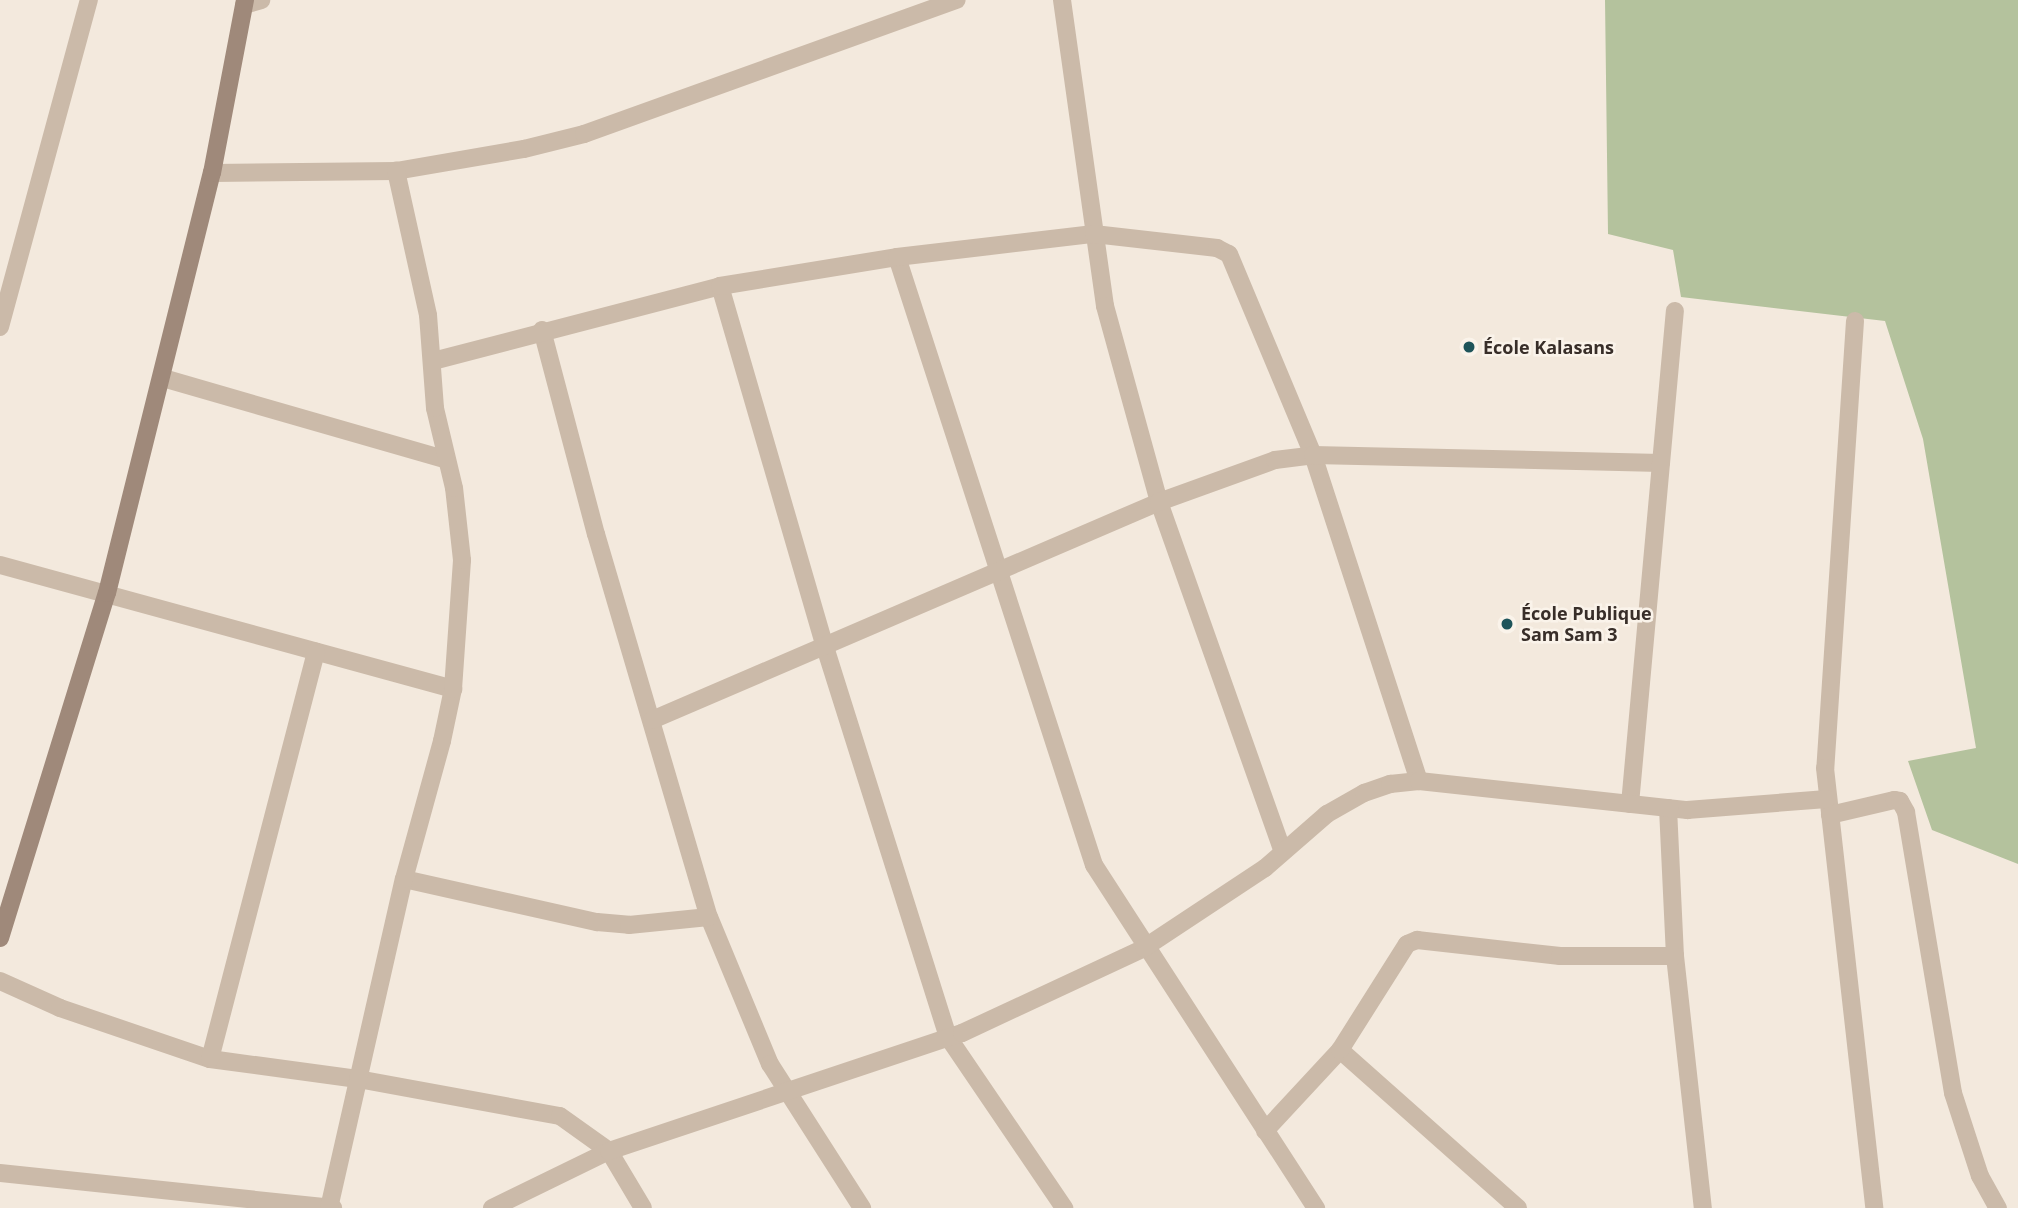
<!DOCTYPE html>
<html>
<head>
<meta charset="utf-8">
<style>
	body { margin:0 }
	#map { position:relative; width:2018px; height:1208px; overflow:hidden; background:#f3e9dd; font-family:"Open Sans",sans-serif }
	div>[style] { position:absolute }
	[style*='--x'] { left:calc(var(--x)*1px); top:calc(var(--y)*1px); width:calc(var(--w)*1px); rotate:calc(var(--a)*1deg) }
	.green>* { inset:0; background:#b4c29d }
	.street>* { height:18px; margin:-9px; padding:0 9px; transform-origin:9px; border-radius:9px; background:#cbbaa9 }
	.secondary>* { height:18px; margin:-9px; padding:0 9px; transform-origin:9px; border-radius:9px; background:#9f897a }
	.dots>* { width:19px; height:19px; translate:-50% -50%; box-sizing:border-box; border:4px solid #faf3ea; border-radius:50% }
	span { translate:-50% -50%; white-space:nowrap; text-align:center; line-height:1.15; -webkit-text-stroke:5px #faf3ea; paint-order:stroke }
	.poi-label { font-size:18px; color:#382e29; font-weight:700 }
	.left { translate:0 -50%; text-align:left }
</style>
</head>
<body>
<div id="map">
	<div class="green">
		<i style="clip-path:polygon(1605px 0,2018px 0,2018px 864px,1932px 830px,1908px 761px,1976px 748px,1923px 439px,1885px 321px,1681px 297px,1673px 250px,1608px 234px)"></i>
	</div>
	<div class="street">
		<i style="--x:1062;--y:0;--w:309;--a:82"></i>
		<i style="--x:1105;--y:306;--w:203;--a:74.6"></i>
		<i style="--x:1159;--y:502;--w:371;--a:70.5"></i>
		<i style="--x:244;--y:5;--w:18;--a:-16"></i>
		<i style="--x:212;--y:173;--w:184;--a:-0.6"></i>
		<i style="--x:396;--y:171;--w:130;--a:-9.8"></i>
		<i style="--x:524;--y:149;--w:62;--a:-14"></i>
		<i style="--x:584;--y:134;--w:396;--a:-19.8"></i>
		<i style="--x:897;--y:257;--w:639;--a:72.05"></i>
		<i style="--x:1094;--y:865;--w:409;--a:57.1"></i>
		<i style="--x:720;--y:286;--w:376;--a:73.8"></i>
		<i style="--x:825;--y:647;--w:409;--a:72.5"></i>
		<i style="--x:948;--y:1037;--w:207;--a:55.8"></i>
		<i style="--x:1855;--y:321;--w:448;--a:93.8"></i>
		<i style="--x:1825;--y:768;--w:443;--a:83.6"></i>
		<i style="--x:0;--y:327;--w:339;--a:-74.8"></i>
		<i style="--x:542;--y:330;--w:211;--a:75.2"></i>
		<i style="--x:596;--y:534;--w:399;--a:73.6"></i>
		<i style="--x:709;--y:917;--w:159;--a:67.5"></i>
		<i style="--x:770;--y:1064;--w:171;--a:57.4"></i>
		<i style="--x:433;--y:361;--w:297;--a:-14.6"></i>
		<i style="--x:720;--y:286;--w:179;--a:-9.3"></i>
		<i style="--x:897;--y:257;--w:198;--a:-6.7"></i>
		<i style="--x:1094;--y:234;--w:124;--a:6.5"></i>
		<i style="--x:1217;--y:248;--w:13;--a:27"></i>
		<i style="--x:1229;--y:254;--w:218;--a:67.3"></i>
		<i style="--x:1313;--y:455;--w:343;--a:72"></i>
		<i style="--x:163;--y:378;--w:292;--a:16.1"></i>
		<i style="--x:0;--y:565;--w:470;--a:15.3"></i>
		<i style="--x:652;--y:720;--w:552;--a:-23.27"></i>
		<i style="--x:1159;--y:502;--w:123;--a:-19.9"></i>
		<i style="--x:1275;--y:460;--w:38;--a:-7"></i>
		<i style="--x:1313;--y:455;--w:348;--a:1.3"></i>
		<i style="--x:1630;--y:804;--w:495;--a:-84.8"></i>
		<i style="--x:1668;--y:808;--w:148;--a:87.3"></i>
		<i style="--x:1675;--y:956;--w:254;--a:83.7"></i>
		<i style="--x:1830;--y:815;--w:66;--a:-13.2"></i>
		<i style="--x:1894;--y:800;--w:6;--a:9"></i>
		<i style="--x:1900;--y:801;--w:13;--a:61"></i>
		<i style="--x:1906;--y:812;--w:285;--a:80.5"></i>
		<i style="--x:1953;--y:1093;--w:87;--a:72"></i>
		<i style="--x:1980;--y:1176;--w:37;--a:61"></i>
		<i style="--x:404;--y:879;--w:198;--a:12.6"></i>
		<i style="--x:597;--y:922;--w:32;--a:5"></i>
		<i style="--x:629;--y:925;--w:80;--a:-5.7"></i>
		<i style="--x:0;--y:981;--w:66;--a:24.2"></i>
		<i style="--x:60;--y:1008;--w:158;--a:18.8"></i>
		<i style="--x:210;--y:1059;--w:149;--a:7.7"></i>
		<i style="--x:358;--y:1079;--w:205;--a:10.4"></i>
		<i style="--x:560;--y:1116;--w:60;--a:35.5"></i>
		<i style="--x:609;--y:1151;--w:66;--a:59.2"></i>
		<i style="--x:1340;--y:1050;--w:238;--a:41.6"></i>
		<i style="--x:210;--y:1059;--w:421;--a:-75.4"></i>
		<i style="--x:1265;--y:1131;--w:110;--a:-47.2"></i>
		<i style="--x:1340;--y:1050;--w:125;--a:-57.7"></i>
		<i style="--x:1407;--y:944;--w:11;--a:-22"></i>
		<i style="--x:1417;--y:940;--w:144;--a:6.4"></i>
		<i style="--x:1560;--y:956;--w:115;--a:0"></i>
		<i style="--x:0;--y:1173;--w:335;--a:6"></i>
		<i style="--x:329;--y:1208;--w:337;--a:-77.2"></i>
		<i style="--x:404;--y:879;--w:143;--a:-74.6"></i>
		<i style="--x:442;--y:741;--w:53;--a:-78.1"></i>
		<i style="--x:453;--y:689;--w:129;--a:-86"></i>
		<i style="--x:462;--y:560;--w:72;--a:-96.3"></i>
		<i style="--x:454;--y:488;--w:82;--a:-103.4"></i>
		<i style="--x:435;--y:408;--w:93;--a:-94.3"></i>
		<i style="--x:428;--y:315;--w:148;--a:-102.5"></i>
		<i style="--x:492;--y:1208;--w:130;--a:-26"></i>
		<i style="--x:609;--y:1151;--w:372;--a:-18.5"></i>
		<i style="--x:962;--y:1033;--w:201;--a:-25"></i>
		<i style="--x:1144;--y:948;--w:145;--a:-33.5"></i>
		<i style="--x:1265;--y:868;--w:82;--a:-41.1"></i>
		<i style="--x:1327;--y:814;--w:43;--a:-29.6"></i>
		<i style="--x:1364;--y:793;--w:28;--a:-19"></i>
		<i style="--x:1390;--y:784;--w:29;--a:-6"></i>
		<i style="--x:1419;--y:781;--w:270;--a:6.2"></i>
		<i style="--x:1687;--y:810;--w:140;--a:-4.5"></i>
	</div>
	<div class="secondary">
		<i style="--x:0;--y:938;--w:361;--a:-72.8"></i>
		<i style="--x:107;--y:593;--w:433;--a:-76"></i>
		<i style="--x:212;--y:173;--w:176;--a:-79.2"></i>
	</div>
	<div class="dots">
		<i style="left:1469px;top:347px;background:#1e545a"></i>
		<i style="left:1507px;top:624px;background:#1e545a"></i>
	</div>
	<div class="poi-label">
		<span class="left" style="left:1483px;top:347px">École Kalasans</span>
		<span class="left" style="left:1521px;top:624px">École Publique<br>Sam Sam 3</span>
	</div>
</div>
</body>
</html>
